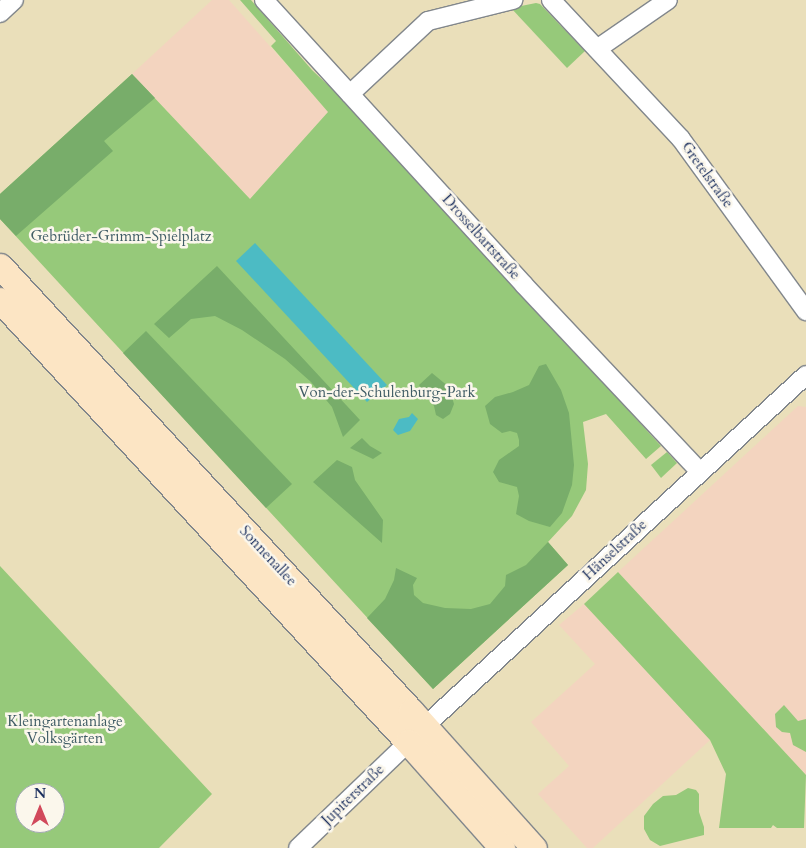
<!DOCTYPE html>
<html>
<head>
<meta charset="utf-8">
<style>
	body { margin:0 }
	#map { position:relative; width:806px; height:848px; overflow:hidden; background:#eadfba; font-family:Cardo,serif }
	div>[style] { position:absolute }
	[style*='--x'] { left:calc(var(--x)*1px); top:calc(var(--y)*1px); width:calc(var(--w)*1px); rotate:calc(var(--a)*1deg) }
	.built>* { inset:0; background:#f3d4bf }
	.green>* { inset:0; background:#96c97a }
	.forest>* { inset:0; background:#78ad6a }
	.water>* { inset:0; background:#4cbbc4 }
	.roads { filter:drop-shadow(1px 0 #82878c) drop-shadow(-1px 0 #82878c) drop-shadow(0 1px #82878c) drop-shadow(0 -1px #82878c) }
	.street>* { height:18px; margin:-9px; padding:0 9px; transform-origin:9px; border-radius:9px; background:#fff }
	.secondary>* { height:25px; margin:-12.5px; padding:0 12.5px; transform-origin:12.5px; border-radius:12.5px; background:#fce5c4 }
	span { translate:-50% -50%; white-space:nowrap; text-align:center; line-height:1.15; -webkit-text-stroke:5px #fbf7ec; paint-order:stroke }
	.street-label { font-size:15px; color:#1b2f5e }
	.park-label { font-size:15px; color:#405d66 }
	.north { position:absolute; left:15px; top:783px; width:50px; height:50px; box-sizing:border-box; background:#fbf7ec; border:1px solid #a1a7b3; border-radius:50%; rotate:0deg; font-size:14px; font-weight:700; line-height:20px; text-align:center; color:#1b2f5e }
	.north::after { content:''; display:block; margin:auto; width:18px; height:22px; background:#d1495b; clip-path:polygon(50% 0,100% 100%,50% 72%,0 100%) }
</style>
</head>
<body>
<div id="map">
	<div class="built">
		<i style="clip-path:polygon(212px 0,229px 0,328px 112px,250px 199px,132px 74px)"></i>
		<i style="clip-path:polygon(798px 406px,806px 407px,806px 775px,618px 572px)"></i>
		<i style="clip-path:polygon(584px 604px,710px 740px,593px 848px,587px 848px,538px 794px,569px 766px,531px 722px,595px 664px,559px 625px)"></i>
	</div>
	<div class="green">
		<i style="clip-path:polygon(240px 0,251px 0,312px 70px,349px 105px,661px 446px,646px 459px,606px 414px,583px 422px,588px 464px,586px 490px,572px 516px,548px 542px,568px 565px,433px 689px,0 219px,0 194px,132px 74px,250px 199px,328px 112px,271px 46px,276px 41px)"></i>
		<i style="clip-path:polygon(536px 3px,540px 4px,585px 51px,567px 68px,511px 8px)"></i>
		<i style="clip-path:polygon(667px 452px,677px 463px,661px 478px,651px 465px)"></i>
		<i style="clip-path:polygon(evenodd,0 566px,212px 794px,159px 848px,0 848px,0 566px,25px 793px,55px 793px,55px 823px,25px 823px,25px 793px)"></i>
		<i style="clip-path:polygon(618px 572px,806px 775px,804px 828px,777px 828px,773px 825px,771px 828px,719px 828px,726px 774px,710px 740px,584px 604px)"></i>
		<i style="clip-path:polygon(784px 705px,798px 721px,806px 719px,806px 752px,793px 745px,790px 733px,782px 732px,776px 727px,775px 714px)"></i>
		<i style="clip-path:polygon(688px 788px,696px 790px,699px 794px,699px 812px,704px 827px,704px 835px,660px 846px,650px 840px,644px 829px,644px 816px,653px 804px,663px 796px,676px 795px)"></i>
	</div>
	<div class="forest">
		<i style="clip-path:polygon(132px 74px,155px 98px,104px 141px,113px 151px,16px 236px,0 219px,0 194px)"></i>
		<i style="clip-path:polygon(217px 266px,360px 420px,343px 437px,332px 407px,311px 382px,285px 359px,242px 330px,215px 316px,191px 319px,169px 338px,154px 324px)"></i>
		<i style="clip-path:polygon(146px 331px,292px 484px,266px 508px,123px 353px)"></i>
		<i style="clip-path:polygon(546px 364px,561px 390px,569px 413px,574px 465px,572px 485px,562px 513px,550px 527px,529px 521px,516px 514px,519px 496px,517px 487px,499px 482px,493px 472px,499px 460px,519px 446px,519px 440px,517px 433px,510px 431px,502px 433px,490px 424px,485px 406px,495px 397px,513px 392px,529px 385px,539px 366px)"></i>
		<i style="clip-path:polygon(432px 373px,449px 387px,454px 404px,450px 414px,443px 419px,436px 415px,434px 406px,419px 385px)"></i>
		<i style="clip-path:polygon(362px 438px,370px 446px,382px 453px,373px 459px,350px 448px)"></i>
		<i style="clip-path:polygon(337px 460px,352px 467px,355px 480px,383px 520px,382px 543px,313px 482px)"></i>
		<i style="clip-path:polygon(548px 542px,568px 565px,433px 689px,367px 618px,385px 599px,394px 580px,396px 568px,417px 578px,413px 585px,414px 595px,423px 603px,445px 608px,471px 609px,490px 604px,505px 586px,506px 575px,526px 565px)"></i>
	</div>
	<div class="water">
		<i style="clip-path:polygon(255px 243px,387px 385px,367px 402px,236px 261px)"></i>
		<i style="clip-path:polygon(412px 413px,418px 419px,410px 431px,398px 435px,393px 430px,399px 419px,409px 417px)"></i>
	</div>
	<div class="roads">
		<div class="street">
			<i style="--x:264;--y:0;--w:386;--a:47.6"></i>
			<i style="--x:524;--y:285;--w:257;--a:46.7"></i>
			<i style="--x:551;--y:0;--w:190;--a:46.9"></i>
			<i style="--x:681;--y:139;--w:213;--a:54"></i>
			<i style="--x:0;--y:13;--w:19;--a:-43"></i>
			<i style="--x:597;--y:49;--w:86;--a:-34.6"></i>
			<i style="--x:350;--y:94;--w:107;--a:-43.1"></i>
			<i style="--x:428;--y:21;--w:88;--a:-13.9"></i>
			<i style="--x:298;--y:848;--w:176;--a:-43.8"></i>
			<i style="--x:425;--y:726;--w:518;--a:-42.65"></i>
		</div>
		<div class="secondary">
			<i style="--x:0;--y:266;--w:606;--a:47.27"></i>
			<i style="--x:411;--y:711;--w:184;--a:48.1"></i>
			<i style="--x:0;--y:300;--w:602;--a:47.29"></i>
			<i style="--x:408;--y:742;--w:142;--a:48.4"></i>
		</div>
	</div>
	<div class="street-label">
		<span style="left:707px;top:175px;rotate:54deg">Gretelstraße</span>
		<span style="left:481px;top:237px;rotate:48deg">Drosselbartstraße</span>
		<span style="left:615px;top:550px;rotate:-43deg">Hänselstraße</span>
		<span style="left:268px;top:556px;rotate:47deg">Sonnenallee</span>
		<span style="left:353px;top:795px;rotate:-44deg">Jupiterstraße</span>
	</div>
	<div class="park-label">
		<span style="left:121px;top:237px">Gebrüder-Grimm-Spielplatz</span>
		<span style="left:387px;top:393px">Von-der-Schulenburg-Park</span>
		<span style="left:65px;top:730px">Kleingartenanlage<br>Volksgärten</span>
	</div>
	<div class="north">N</div>
</div>
</body>
</html>
